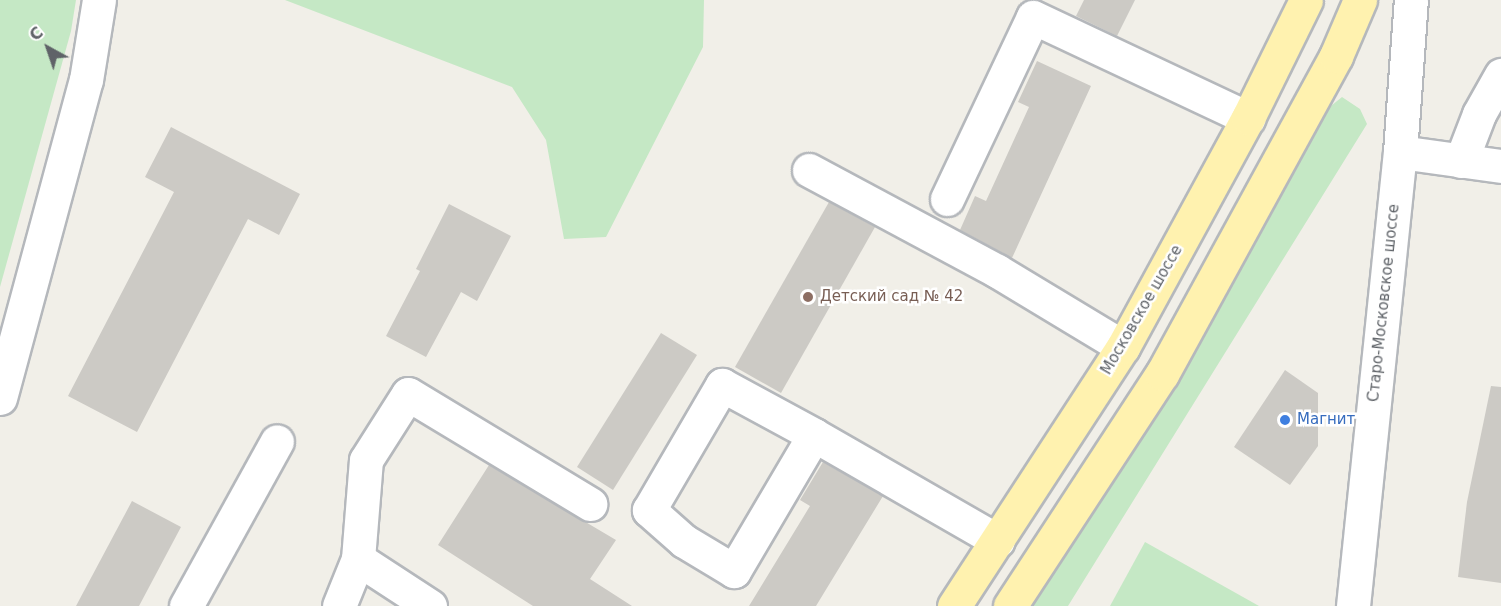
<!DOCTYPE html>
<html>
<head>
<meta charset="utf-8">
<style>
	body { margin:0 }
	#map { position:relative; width:1501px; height:606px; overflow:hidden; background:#f1efe8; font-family:"DejaVu Sans",sans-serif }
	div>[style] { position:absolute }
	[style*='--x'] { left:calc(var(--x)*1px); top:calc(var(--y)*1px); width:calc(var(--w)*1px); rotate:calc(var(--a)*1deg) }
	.green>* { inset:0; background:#c5e8c5 }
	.building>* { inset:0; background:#cccac5 }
	.roads { filter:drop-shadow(2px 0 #b5b8bc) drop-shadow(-2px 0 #b5b8bc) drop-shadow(0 2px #b5b8bc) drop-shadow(0 -2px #b5b8bc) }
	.minor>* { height:33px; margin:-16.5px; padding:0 16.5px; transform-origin:16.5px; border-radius:16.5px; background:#fff }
	.major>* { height:33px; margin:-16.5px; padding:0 16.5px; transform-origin:16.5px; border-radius:16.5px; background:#fff2af }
	.dots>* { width:16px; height:16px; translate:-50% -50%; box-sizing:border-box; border:3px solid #fff; border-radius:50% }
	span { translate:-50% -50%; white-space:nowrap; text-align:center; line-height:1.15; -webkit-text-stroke:5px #fff; paint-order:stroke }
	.education-label { font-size:15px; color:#785e54 }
	.left { translate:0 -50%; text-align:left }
	.street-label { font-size:15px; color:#5f6368 }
	.shop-label { font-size:15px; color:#366cbe }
	.north { position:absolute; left:18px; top:18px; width:60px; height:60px; -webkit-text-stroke:4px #fff; paint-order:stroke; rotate:320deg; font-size:16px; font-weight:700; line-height:24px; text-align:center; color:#5f6368 }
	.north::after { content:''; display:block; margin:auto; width:21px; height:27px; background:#5f6368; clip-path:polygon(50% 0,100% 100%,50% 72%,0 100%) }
</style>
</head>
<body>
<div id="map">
	<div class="green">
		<i style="clip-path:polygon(0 0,76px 0,71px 31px,0 287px)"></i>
		<i style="clip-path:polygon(285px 0,704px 0,703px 47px,606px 237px,564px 239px,546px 140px,512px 87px)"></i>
		<i style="clip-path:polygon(1342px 97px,1360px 109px,1367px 124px,1068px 606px,1025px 606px,1190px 352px,1326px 110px)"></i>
		<i style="clip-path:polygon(1145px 542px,1259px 606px,1110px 606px)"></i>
	</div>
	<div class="building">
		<i style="clip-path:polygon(1084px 0,1135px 0,1117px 36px,1076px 16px)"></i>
		<i style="clip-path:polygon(1037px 61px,1091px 86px,1012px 258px,960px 230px,975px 196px,986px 201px,1029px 107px,1018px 102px)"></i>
		<i style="clip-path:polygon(171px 127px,300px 194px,279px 235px,248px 219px,137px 432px,68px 396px,174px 192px,145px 177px)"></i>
		<i style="clip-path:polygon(829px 202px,875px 227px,781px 393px,735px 367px)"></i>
		<i style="clip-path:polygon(449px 204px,511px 236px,477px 301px,461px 292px,426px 357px,386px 336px,420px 271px,416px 269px)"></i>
		<i style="clip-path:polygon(661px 333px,697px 355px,613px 490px,577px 467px)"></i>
		<i style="clip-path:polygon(1285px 370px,1318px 393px,1318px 446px,1290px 485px,1234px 447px)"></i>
		<i style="clip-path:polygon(1491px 386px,1501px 387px,1501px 583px,1458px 577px,1467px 502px)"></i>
		<i style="clip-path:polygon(823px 462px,883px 496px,816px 606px,749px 606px,810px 506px,800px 500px)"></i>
		<i style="clip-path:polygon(489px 465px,616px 540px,590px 579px,632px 606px,533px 606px,438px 545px)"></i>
		<i style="clip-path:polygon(132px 501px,181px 527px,139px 606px,76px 606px)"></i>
	</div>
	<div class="roads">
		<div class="minor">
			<i style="--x:1400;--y:152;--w:102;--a:7.9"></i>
			<i style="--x:1461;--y:161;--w:50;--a:-69"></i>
			<i style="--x:1479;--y:114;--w:45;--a:-60.6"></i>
			<i style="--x:809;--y:170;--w:213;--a:28.2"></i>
			<i style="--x:997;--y:271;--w:147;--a:31.1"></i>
			<i style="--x:947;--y:199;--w:201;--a:-64.7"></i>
			<i style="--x:1033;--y:17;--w:238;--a:25.2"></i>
			<i style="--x:0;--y:398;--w:329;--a:-74.9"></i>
			<i style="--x:86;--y:80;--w:81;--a:-80.8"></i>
			<i style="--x:814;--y:435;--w:158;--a:120.5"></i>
			<i style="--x:734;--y:571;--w:58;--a:-149"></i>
			<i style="--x:684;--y:541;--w:47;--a:-138.5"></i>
			<i style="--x:649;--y:510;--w:145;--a:-59.7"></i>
			<i style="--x:722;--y:385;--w:105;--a:28.5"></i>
			<i style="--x:814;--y:435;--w:212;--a:29.9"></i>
			<i style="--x:358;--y:559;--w:99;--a:-85.4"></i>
			<i style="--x:366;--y:460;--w:78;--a:-57.5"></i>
			<i style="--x:408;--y:394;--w:213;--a:31.1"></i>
			<i style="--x:186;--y:606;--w:188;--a:-61.1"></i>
			<i style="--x:339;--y:606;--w:51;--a:-68"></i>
			<i style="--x:358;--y:559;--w:86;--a:33.1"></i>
			<i style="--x:1353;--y:606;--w:456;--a:-84.1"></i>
			<i style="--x:1400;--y:152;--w:152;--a:-85.9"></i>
		</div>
		<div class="major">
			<i style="--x:954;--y:606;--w:309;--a:-56.9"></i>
			<i style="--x:1123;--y:347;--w:261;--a:-61.4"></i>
			<i style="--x:1248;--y:118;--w:131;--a:-63.8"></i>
			<i style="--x:1010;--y:606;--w:277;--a:-56.8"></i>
			<i style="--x:1162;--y:374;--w:362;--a:-61.3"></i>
			<i style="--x:1336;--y:56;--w:61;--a:-66.8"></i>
		</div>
	</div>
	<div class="dots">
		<i style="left:808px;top:297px;background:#8d6e63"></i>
		<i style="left:1285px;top:420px;background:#3f7fe0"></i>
	</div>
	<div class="education-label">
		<span class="left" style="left:820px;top:297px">Детский сад № 42</span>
	</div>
	<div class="street-label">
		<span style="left:1384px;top:303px;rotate:-84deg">Старо-Московское шоссе</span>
		<span style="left:1142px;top:310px;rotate:-60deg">Московское шоссе</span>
	</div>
	<div class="shop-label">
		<span class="left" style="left:1297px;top:420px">Магнит</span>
	</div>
	<div class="north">С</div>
</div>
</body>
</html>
